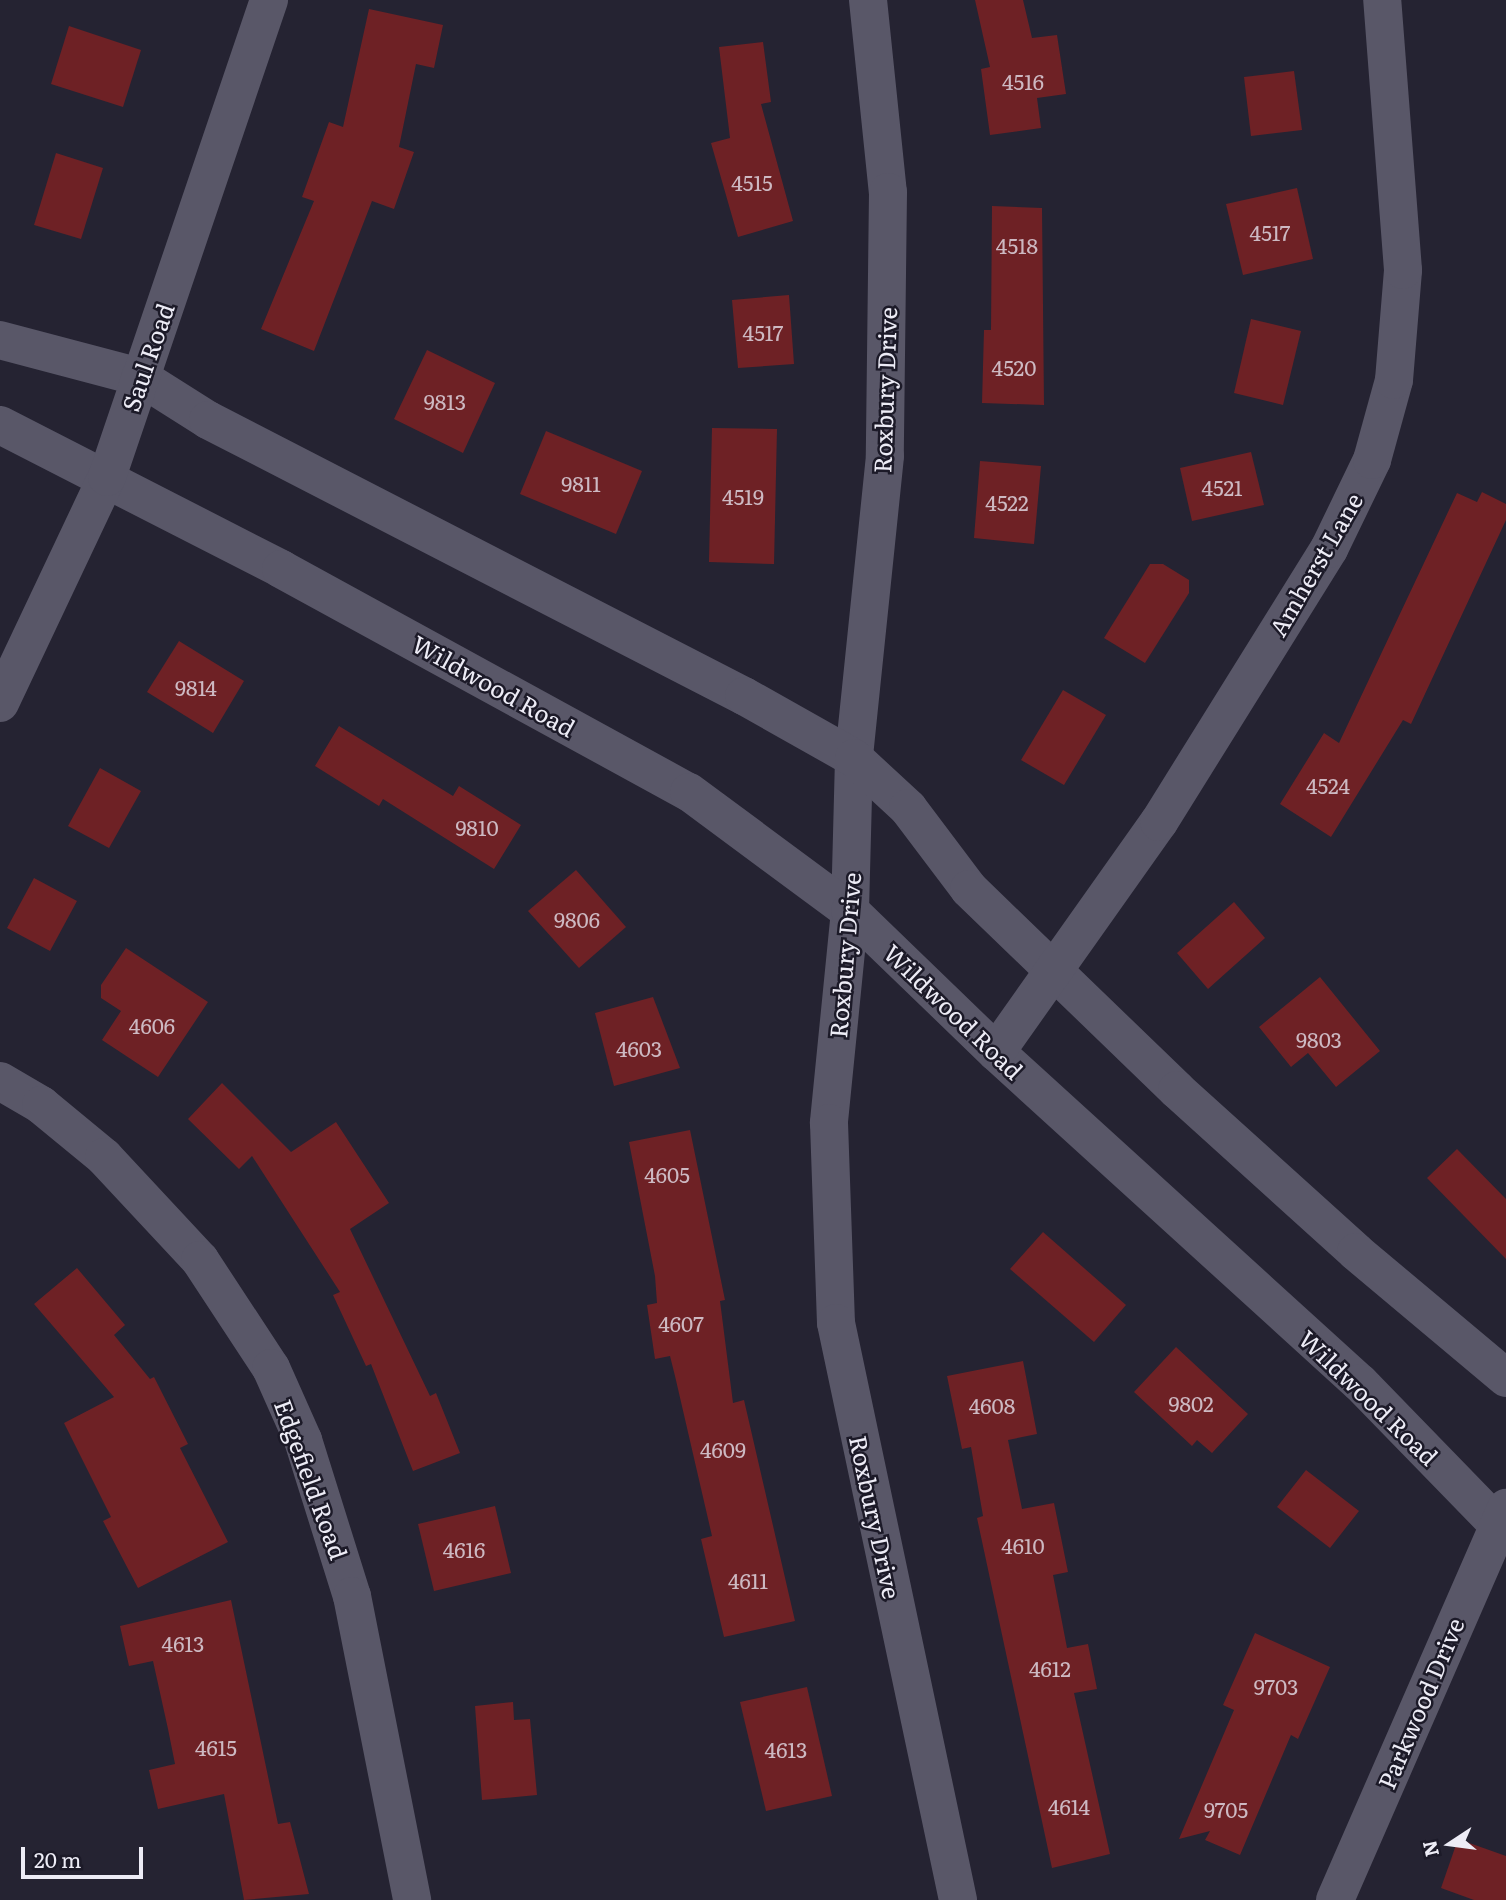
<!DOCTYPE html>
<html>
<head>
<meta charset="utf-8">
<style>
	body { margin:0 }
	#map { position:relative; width:1506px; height:1900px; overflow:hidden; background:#252332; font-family:Literata,serif }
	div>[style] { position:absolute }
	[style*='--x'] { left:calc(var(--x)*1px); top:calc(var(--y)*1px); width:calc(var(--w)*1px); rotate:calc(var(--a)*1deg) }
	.building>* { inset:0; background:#6e2125 }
	.minor>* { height:38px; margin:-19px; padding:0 19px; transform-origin:19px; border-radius:19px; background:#595768 }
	span { translate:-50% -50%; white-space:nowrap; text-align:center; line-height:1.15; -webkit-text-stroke:5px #1c1a28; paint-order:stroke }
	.number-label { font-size:21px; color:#cdb9c2 }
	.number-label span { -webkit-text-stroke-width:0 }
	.street-label { font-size:24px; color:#edecf6 }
	.north { position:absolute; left:1415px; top:1809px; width:70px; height:70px; -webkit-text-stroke:5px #1c1a28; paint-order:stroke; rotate:257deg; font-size:19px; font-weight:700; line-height:28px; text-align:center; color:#edecf6 }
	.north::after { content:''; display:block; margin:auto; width:24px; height:32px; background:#edecf6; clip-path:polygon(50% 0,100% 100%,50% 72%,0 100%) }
	.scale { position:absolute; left:21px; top:1847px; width:122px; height:32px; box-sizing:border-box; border:4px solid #edecf6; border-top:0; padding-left:9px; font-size:21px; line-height:24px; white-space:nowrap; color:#edecf6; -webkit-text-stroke:5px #1c1a28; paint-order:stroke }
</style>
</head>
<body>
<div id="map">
	<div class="building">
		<i style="clip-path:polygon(975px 0,1023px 0,1032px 38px,1057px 35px,1066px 94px,1037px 98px,1041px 128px,990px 135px,981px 69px,990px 67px)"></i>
		<i style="clip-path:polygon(369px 9px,443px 25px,434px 68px,416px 64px,399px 147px,414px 152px,394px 209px,372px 201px,314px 351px,261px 329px,314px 201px,302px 197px,329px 122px,343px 127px)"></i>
		<i style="clip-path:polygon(69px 26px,141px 50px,123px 107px,51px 84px)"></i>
		<i style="clip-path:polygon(763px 42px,771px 102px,761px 104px,793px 221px,738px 237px,711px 143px,730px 138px,719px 47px)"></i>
		<i style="clip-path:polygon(1294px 71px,1302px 130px,1251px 136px,1244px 77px)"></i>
		<i style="clip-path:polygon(56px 153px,103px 168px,81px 239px,34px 225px)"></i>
		<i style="clip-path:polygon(1297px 188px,1313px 259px,1243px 275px,1226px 204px)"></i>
		<i style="clip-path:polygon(992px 206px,1042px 208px,1044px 405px,982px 403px,984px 330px,991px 330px)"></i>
		<i style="clip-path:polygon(789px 295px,794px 364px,738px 368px,732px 300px)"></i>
		<i style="clip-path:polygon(1251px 319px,1301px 331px,1283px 405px,1234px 393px)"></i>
		<i style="clip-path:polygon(427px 350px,495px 383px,463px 453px,394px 419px)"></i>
		<i style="clip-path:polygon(712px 428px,777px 429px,774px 564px,709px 562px)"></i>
		<i style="clip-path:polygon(546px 431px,642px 471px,616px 534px,520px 494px)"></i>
		<i style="clip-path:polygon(1251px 452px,1264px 505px,1192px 521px,1180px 468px)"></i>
		<i style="clip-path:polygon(980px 461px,1041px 466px,1034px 544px,974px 538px)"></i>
		<i style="clip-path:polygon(1482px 492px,1506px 504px,1506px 520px,1411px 724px,1403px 720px,1331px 837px,1280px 804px,1324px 733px,1339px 743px,1457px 493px,1477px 502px)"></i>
		<i style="clip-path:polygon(1150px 564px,1163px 564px,1189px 580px,1189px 593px,1145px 663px,1104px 638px)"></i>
		<i style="clip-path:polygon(179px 641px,244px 681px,213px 733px,147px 692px)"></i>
		<i style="clip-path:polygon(1063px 690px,1106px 715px,1064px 785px,1021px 760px)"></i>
		<i style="clip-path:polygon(339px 726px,453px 796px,459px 786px,521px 825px,494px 869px,383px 799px,379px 806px,315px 766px)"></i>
		<i style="clip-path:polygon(100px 768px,141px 791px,109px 848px,68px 826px)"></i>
		<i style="clip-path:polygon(576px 870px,626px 927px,579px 968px,528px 911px)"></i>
		<i style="clip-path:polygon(34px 878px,77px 901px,50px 951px,7px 928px)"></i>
		<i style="clip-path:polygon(1234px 902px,1265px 938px,1208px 989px,1177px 953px)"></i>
		<i style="clip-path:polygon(126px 948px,208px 1002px,158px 1077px,102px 1040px,121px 1011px,101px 998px,101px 985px)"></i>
		<i style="clip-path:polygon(1320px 977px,1380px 1051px,1336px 1087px,1308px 1053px,1291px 1067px,1259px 1027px)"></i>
		<i style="clip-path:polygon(653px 997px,680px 1068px,614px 1086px,595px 1013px)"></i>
		<i style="clip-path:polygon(222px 1083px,291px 1152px,336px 1122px,389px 1203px,350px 1229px,430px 1396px,436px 1393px,460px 1453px,413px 1471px,371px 1364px,366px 1366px,333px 1295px,340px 1292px,252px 1156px,239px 1169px,188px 1119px)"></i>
		<i style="clip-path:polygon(690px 1130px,725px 1300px,720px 1301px,733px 1403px,744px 1400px,795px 1621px,724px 1637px,701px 1539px,712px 1536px,675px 1376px,670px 1356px,655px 1359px,647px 1305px,657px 1303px,655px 1276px,629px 1142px)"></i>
		<i style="clip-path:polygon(1457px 1149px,1506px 1199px,1506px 1259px,1427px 1178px)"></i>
		<i style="clip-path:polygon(1043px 1232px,1126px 1305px,1094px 1342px,1010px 1269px)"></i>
		<i style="clip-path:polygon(77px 1268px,125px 1325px,114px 1335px,150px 1379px,154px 1377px,188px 1444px,180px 1448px,228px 1542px,138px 1588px,103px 1521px,111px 1517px,64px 1423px,114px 1397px,34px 1304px)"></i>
		<i style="clip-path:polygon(1176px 1347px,1248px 1414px,1212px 1453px,1197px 1440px,1192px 1446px,1134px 1392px)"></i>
		<i style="clip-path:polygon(1023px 1361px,1037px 1434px,1008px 1440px,1022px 1509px,1054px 1503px,1068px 1572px,1053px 1575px,1067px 1648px,1088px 1644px,1097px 1689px,1074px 1693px,1110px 1854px,1052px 1868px,977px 1518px,983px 1516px,971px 1447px,962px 1449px,947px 1376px)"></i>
		<i style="clip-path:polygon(1306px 1470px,1359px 1511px,1330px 1548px,1277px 1507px)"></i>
		<i style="clip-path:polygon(495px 1506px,511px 1573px,434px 1591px,418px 1524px)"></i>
		<i style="clip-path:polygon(231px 1600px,278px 1824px,290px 1822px,309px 1894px,244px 1900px,224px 1794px,158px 1809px,149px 1770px,175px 1764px,168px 1729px,153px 1661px,129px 1666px,120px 1626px)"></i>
		<i style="clip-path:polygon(1255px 1633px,1330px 1667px,1298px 1739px,1291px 1735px,1240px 1855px,1205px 1840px,1210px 1831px,1179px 1839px,1234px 1710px,1223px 1705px)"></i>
		<i style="clip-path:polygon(807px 1687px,832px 1796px,766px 1811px,740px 1702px)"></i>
		<i style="clip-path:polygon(513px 1702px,514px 1720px,530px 1719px,537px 1795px,482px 1800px,475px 1706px)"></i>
		<i style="clip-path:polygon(1458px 1839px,1506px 1856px,1506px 1900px,1474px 1900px,1441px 1888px)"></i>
	</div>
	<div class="minor">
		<i style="--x:868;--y:0;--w:193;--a:84.1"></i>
		<i style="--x:888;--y:192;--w:264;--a:90.7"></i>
		<i style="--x:885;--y:456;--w:304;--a:95.9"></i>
		<i style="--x:854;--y:758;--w:153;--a:91.5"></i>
		<i style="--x:850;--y:911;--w:213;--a:95.7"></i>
		<i style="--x:829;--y:1123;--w:200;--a:88"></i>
		<i style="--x:836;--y:1323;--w:590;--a:78.06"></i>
		<i style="--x:0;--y:340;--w:145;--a:14.8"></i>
		<i style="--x:140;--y:377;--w:80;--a:32.3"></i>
		<i style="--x:208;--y:420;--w:603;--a:27.25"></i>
		<i style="--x:744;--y:696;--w:126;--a:29.4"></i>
		<i style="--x:854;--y:758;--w:74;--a:42.8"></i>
		<i style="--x:908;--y:808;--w:101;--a:53"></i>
		<i style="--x:969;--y:889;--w:289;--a:44"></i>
		<i style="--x:1177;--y:1090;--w:241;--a:42.1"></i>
		<i style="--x:1356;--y:1252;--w:196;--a:40"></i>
		<i style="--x:0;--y:425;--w:316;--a:27.1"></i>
		<i style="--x:281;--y:569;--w:465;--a:28.7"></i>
		<i style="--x:689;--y:792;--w:200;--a:36.5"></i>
		<i style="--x:850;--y:911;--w:203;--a:44"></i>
		<i style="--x:996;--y:1052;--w:492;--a:42.3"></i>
		<i style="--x:1360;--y:1383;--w:197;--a:45.8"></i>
		<i style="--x:0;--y:703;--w:250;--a:-64.7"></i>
		<i style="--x:107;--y:477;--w:504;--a:-71.24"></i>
		<i style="--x:996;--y:1052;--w:282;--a:-54.7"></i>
		<i style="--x:1159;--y:822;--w:322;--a:-58.1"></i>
		<i style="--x:1329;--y:549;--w:99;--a:-64.2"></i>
		<i style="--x:1372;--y:460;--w:83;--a:-74.6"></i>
		<i style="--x:1394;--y:380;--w:110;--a:-85.3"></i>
		<i style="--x:1403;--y:270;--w:271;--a:-94.4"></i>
		<i style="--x:0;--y:1081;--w:48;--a:30.3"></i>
		<i style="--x:41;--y:1105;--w:82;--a:39.5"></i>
		<i style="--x:104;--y:1157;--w:141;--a:47"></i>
		<i style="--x:200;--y:1260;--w:129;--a:56.7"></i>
		<i style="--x:271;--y:1368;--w:79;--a:66"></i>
		<i style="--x:303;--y:1440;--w:164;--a:72.6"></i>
		<i style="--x:352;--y:1596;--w:310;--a:78.8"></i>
		<i style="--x:1335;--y:1900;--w:428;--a:-66.4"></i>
	</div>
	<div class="number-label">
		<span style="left:1023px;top:81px">4516</span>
		<span style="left:752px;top:182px">4515</span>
		<span style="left:1270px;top:232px">4517</span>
		<span style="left:1017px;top:245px">4518</span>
		<span style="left:763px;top:332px">4517</span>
		<span style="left:1014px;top:367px">4520</span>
		<span style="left:445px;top:401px">9813</span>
		<span style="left:581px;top:483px">9811</span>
		<span style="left:1222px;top:487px">4521</span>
		<span style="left:743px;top:496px">4519</span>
		<span style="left:1007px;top:502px">4522</span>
		<span style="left:196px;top:687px">9814</span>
		<span style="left:1328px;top:785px">4524</span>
		<span style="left:477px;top:827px">9810</span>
		<span style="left:577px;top:919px">9806</span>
		<span style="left:152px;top:1025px">4606</span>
		<span style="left:1319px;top:1039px">9803</span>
		<span style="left:639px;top:1048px">4603</span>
		<span style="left:667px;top:1174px">4605</span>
		<span style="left:681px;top:1323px">4607</span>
		<span style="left:1191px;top:1403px">9802</span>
		<span style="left:992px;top:1405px">4608</span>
		<span style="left:723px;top:1449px">4609</span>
		<span style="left:1023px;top:1545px">4610</span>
		<span style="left:464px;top:1549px">4616</span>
		<span style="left:748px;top:1580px">4611</span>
		<span style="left:183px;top:1643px">4613</span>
		<span style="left:1050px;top:1668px">4612</span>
		<span style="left:1276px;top:1686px">9703</span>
		<span style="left:216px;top:1747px">4615</span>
		<span style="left:786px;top:1749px">4613</span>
		<span style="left:1069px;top:1806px">4614</span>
		<span style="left:1226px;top:1809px">9705</span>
	</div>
	<div class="street-label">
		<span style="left:147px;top:357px;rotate:-71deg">Saul Road</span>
		<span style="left:884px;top:390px;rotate:-88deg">Roxbury Drive</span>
		<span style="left:1315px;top:564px;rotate:-60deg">Amherst Lane</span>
		<span style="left:494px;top:685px;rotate:29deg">Wildwood Road</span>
		<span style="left:844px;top:955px;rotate:-85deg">Roxbury Drive</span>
		<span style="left:954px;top:1011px;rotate:44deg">Wildwood Road</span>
		<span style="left:1369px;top:1397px;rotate:44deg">Wildwood Road</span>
		<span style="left:312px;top:1479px;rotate:70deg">Edgefield Road</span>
		<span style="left:876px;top:1517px;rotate:78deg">Roxbury Drive</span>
		<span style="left:1420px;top:1703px;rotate:-67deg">Parkwood Drive</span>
	</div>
	<div class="north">N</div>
	<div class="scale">20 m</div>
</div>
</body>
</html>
